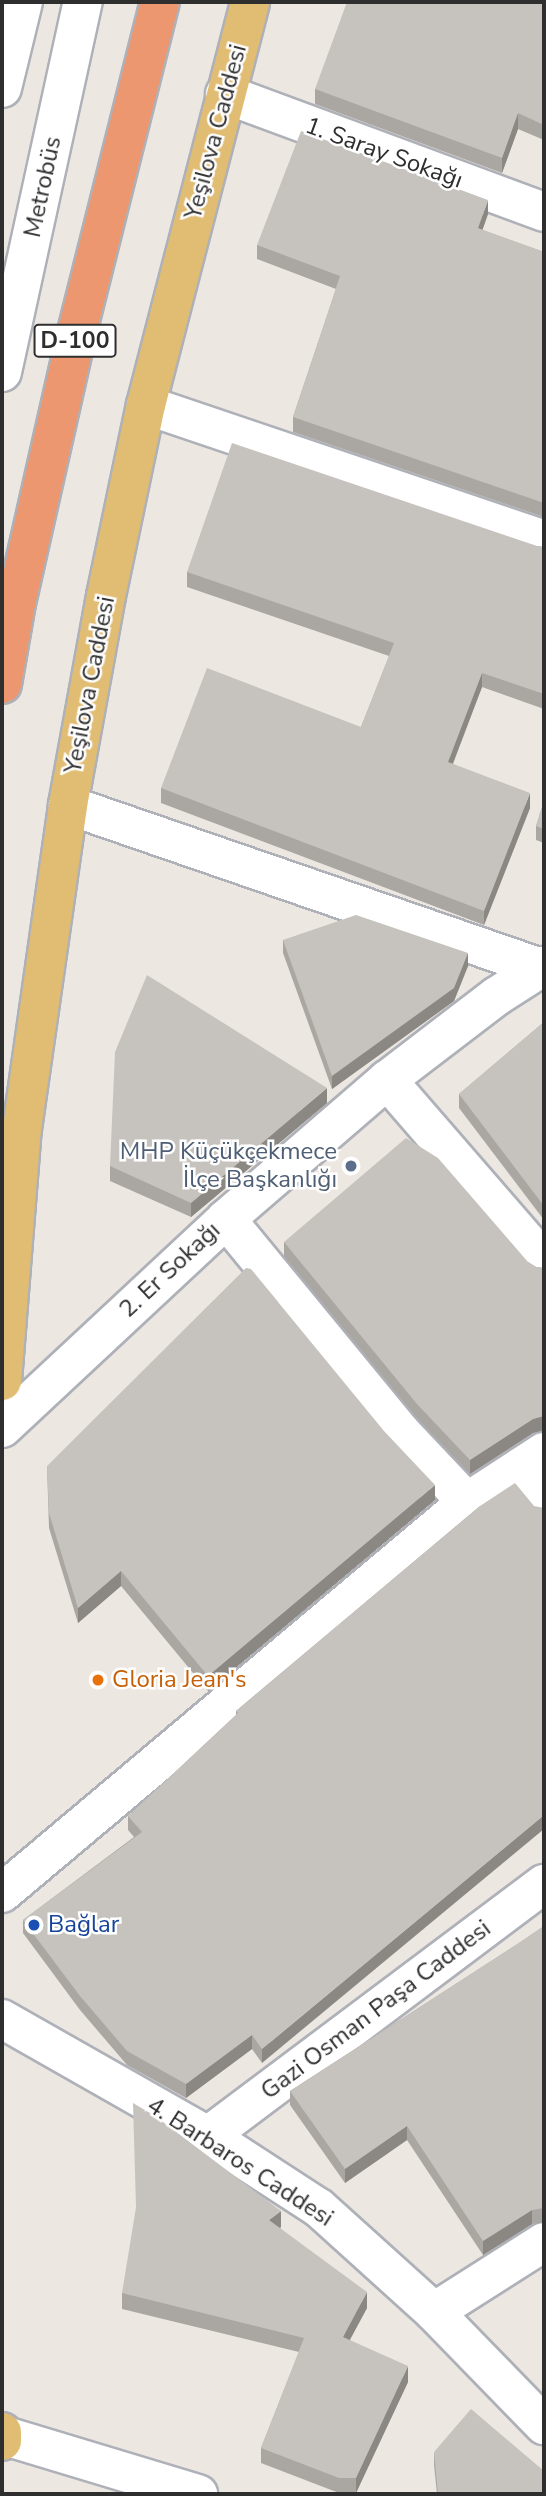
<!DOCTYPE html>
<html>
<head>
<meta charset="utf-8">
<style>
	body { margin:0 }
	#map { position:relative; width:546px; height:2496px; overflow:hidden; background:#ede7e2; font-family:"Nunito Sans",sans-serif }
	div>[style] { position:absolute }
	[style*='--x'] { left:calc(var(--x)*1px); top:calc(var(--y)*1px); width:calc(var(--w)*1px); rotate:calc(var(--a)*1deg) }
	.roads { filter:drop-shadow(2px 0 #aeb1b8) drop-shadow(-2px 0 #aeb1b8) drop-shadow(0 2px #aeb1b8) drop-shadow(0 -2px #aeb1b8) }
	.minor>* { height:38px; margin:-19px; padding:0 19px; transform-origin:19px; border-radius:19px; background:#fff }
	.major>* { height:38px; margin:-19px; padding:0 19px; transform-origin:19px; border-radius:19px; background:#e1bc73 }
	.highway>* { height:38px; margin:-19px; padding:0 19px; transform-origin:19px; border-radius:19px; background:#ec976f }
	.wall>* { inset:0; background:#aaa7a3 }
	.shaded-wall>* { inset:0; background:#8b8884 }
	.building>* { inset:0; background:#c6c2bd }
	.dots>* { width:19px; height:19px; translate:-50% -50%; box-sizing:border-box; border:4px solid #fff; border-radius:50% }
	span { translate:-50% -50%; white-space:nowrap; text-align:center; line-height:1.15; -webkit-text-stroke:5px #fff; paint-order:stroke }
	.shield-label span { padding:2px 5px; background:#fff; border:2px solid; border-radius:5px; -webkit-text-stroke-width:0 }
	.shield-label { font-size:23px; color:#2e2e2e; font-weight:700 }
	.street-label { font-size:24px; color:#2e2e2e }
	.service-label { font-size:24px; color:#4e5e75 }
	.right { translate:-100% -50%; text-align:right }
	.food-label { font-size:24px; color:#c56008 }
	.left { translate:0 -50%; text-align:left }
	.transit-label { font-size:24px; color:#164399 }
	.frame { position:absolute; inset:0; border:4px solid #2e2e2e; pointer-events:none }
</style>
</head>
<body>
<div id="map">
	<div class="roads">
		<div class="minor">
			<i style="--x:2;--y:88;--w:89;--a:-76.3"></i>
			<i style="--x:225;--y:94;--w:340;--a:20.3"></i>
			<i style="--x:2;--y:372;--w:379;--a:-77.7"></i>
			<i style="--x:146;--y:405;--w:420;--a:18.7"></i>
			<i style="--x:68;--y:805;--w:500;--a:19.01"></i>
			<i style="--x:387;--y:1080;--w:240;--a:49.1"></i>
			<i style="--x:226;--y:1219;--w:276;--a:50.6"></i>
			<i style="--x:401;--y:1432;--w:96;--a:46.7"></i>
			<i style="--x:2;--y:1428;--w:306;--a:-43"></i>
			<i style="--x:226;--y:1219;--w:213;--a:-40.8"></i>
			<i style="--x:387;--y:1080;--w:138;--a:-37.4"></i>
			<i style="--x:497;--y:996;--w:56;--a:-32.6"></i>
			<i style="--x:521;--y:1467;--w:41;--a:55.9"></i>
			<i style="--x:2;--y:1893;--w:608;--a:-40.06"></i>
			<i style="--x:467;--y:1502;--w:92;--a:-33"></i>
			<i style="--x:2;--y:2019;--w:237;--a:29.6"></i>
			<i style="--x:208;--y:2136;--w:132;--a:33"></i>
			<i style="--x:319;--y:2208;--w:155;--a:42.1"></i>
			<i style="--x:434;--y:2312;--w:158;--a:45.8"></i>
			<i style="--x:208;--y:2136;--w:420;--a:-36.9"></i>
			<i style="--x:434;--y:2312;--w:130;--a:-32.5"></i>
			<i style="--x:2;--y:2435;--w:205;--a:16.8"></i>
		</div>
		<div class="major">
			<i style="--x:2;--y:1381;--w:253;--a:-85.5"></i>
			<i style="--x:22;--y:1129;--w:327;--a:-81.9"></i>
			<i style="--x:68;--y:805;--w:212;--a:-79.7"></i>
			<i style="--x:106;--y:596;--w:195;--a:-78.2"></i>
			<i style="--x:146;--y:405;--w:416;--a:-75.5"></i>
			<i style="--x:2;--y:2432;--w:9;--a:90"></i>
		</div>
		<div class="highway">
			<i style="--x:2;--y:684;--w:82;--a:-80.2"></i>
			<i style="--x:16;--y:603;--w:278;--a:-77.3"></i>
			<i style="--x:77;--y:332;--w:340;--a:-75.9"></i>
		</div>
	</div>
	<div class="wall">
		<i style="clip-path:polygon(544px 2px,544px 140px,518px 129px,502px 173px,315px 104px,315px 89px)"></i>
		<i style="clip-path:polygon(488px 214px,482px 230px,544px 252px,544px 517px,293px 432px,293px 417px,336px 289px,257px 259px,257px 245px)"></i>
		<i style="clip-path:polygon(537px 546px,544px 547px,544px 709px,482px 687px,453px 764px,530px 808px,484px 925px,161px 803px,161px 788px,361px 727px,389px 656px,187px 587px,187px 572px)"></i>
		<i style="clip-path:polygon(544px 801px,544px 843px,536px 840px,536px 826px)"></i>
		<i style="clip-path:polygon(283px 940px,468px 966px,454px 1001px,332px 1089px,283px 953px)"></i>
		<i style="clip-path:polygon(544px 1022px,544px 1220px,459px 1108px,459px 1094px)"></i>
		<i style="clip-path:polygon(327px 1103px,191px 1217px,110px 1181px,110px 1166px)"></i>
		<i style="clip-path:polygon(284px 1242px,528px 1262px,536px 1267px,544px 1268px,544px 1430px,533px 1433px,470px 1474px,417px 1418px,284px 1256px)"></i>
		<i style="clip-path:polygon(47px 1466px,435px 1500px,208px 1691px,121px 1586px,78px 1623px,49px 1528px)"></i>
		<i style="clip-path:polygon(480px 1506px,262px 2063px,252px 2049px,186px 2098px,127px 2065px,80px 2010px,23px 1933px,23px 1920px,134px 1837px,128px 1830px,128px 1816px,236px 1715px,236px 1711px)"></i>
		<i style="clip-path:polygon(544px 1926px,544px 2222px,532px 2224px,483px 2255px,407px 2140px,345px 2183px,290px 2105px,290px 2091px,519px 1943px)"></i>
		<i style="clip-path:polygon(281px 2227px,280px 2228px,367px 2308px,350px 2340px,408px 2382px,356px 2493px,339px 2493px,261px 2463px,261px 2448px,299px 2352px,122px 2309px,122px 2293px)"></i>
		<i style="clip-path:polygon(434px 2452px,544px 2494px,437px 2494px,434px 2465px)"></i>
	</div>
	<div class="shaded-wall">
		<i style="clip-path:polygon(518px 113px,518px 129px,502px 173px,502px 158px)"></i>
		<i style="clip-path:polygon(488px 200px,488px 214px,478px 243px,478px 228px)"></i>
		<i style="clip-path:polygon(482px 673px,482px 687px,448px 776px,448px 762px)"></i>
		<i style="clip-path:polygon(530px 793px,530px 808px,484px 925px,484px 911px)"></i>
		<i style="clip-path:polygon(468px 953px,468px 966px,454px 1001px,332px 1089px,332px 1076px)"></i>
		<i style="clip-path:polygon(327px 1088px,327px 1103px,191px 1217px,191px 1203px)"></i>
		<i style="clip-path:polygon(544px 1416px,544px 1430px,533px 1433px,470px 1474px,470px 1460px,533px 1419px)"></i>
		<i style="clip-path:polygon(435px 1485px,435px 1500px,208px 1691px,208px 1676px)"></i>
		<i style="clip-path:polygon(121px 1571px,121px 1586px,78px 1623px,78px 1608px)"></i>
		<i style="clip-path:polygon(544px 1815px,544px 1829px,262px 2063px,262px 2049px)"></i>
		<i style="clip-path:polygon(252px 2035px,252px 2049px,186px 2098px,186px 2084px)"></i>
		<i style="clip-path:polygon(407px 2126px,407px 2140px,345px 2183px,345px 2169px)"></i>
		<i style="clip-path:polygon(532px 2210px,532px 2224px,483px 2255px,483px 2241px)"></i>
		<i style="clip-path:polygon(281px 2211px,281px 2227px,269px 2236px,269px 2220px)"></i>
		<i style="clip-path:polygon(367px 2292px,367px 2308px,343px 2352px,343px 2337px)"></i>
		<i style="clip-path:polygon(408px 2366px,408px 2382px,356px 2493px,356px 2478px)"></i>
	</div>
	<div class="building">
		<i style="clip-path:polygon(347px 2px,544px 2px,544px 125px,518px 113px,502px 158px,315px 89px)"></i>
		<i style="clip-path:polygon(301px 131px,488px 200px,478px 228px,544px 252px,544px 503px,293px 417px,340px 276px,257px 245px)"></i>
		<i style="clip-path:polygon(232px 443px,537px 546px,544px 547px,544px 694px,482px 673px,448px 762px,530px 793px,484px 911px,161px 788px,207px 668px,361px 727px,394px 643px,187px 572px)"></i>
		<i style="clip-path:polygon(544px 801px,544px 829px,536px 826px)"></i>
		<i style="clip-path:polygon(356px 915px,468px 953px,454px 988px,332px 1076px,283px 940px)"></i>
		<i style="clip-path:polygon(147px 975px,327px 1088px,191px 1203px,110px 1166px,115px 1052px)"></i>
		<i style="clip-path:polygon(544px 1022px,544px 1206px,459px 1094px)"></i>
		<i style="clip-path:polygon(406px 1138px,438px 1158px,528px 1262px,536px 1267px,544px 1268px,544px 1416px,533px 1419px,470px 1460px,417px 1404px,284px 1242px)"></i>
		<i style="clip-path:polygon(246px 1268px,251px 1269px,384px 1431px,435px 1485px,208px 1676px,121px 1571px,78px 1608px,49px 1513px,47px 1466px)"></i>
		<i style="clip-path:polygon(515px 1483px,534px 1506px,544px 1508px,544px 1815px,262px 2049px,252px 2035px,186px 2084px,127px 2051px,80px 1996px,23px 1920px,142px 1832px,128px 1816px,238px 1713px,236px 1711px,480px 1506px)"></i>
		<i style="clip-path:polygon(544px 1926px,544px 2208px,532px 2210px,483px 2241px,407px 2126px,345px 2169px,290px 2091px,519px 1943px)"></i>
		<i style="clip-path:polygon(133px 2103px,155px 2116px,281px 2211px,269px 2220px,367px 2292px,343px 2337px,408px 2366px,356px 2478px,339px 2478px,261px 2448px,304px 2338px,122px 2293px,136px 2207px)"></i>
		<i style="clip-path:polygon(471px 2409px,544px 2471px,544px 2494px,438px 2494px,434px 2452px)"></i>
	</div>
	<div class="dots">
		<i style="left:351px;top:1166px;background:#5c6f8a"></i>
		<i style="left:98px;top:1680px;background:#e8710a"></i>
		<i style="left:34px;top:1925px;background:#1a4fb4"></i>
	</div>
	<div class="shield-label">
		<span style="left:75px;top:341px">D-100</span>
	</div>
	<div class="street-label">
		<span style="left:216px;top:132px;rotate:-75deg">Yeşilova Caddesi</span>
		<span style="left:384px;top:153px;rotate:20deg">1. Saray Sokağı</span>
		<span style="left:43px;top:187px;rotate:-78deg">Metrobüs</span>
		<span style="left:90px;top:685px;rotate:-79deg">Yeşilova Caddesi</span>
		<span style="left:170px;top:1270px;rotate:-43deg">2. Er Sokağı</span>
		<span style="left:376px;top:2010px;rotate:-37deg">Gazi Osman Paşa Caddesi</span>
		<span style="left:240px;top:2162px;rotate:33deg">4. Barbaros Caddesi</span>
	</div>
	<div class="service-label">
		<span class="right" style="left:337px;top:1166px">MHP Küçükçekmece<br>İlçe Başkanlığı</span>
	</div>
	<div class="food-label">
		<span class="left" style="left:112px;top:1680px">Gloria Jean's</span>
	</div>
	<div class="transit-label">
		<span class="left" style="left:48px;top:1925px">Bağlar</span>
	</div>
	<div class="frame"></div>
</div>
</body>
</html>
